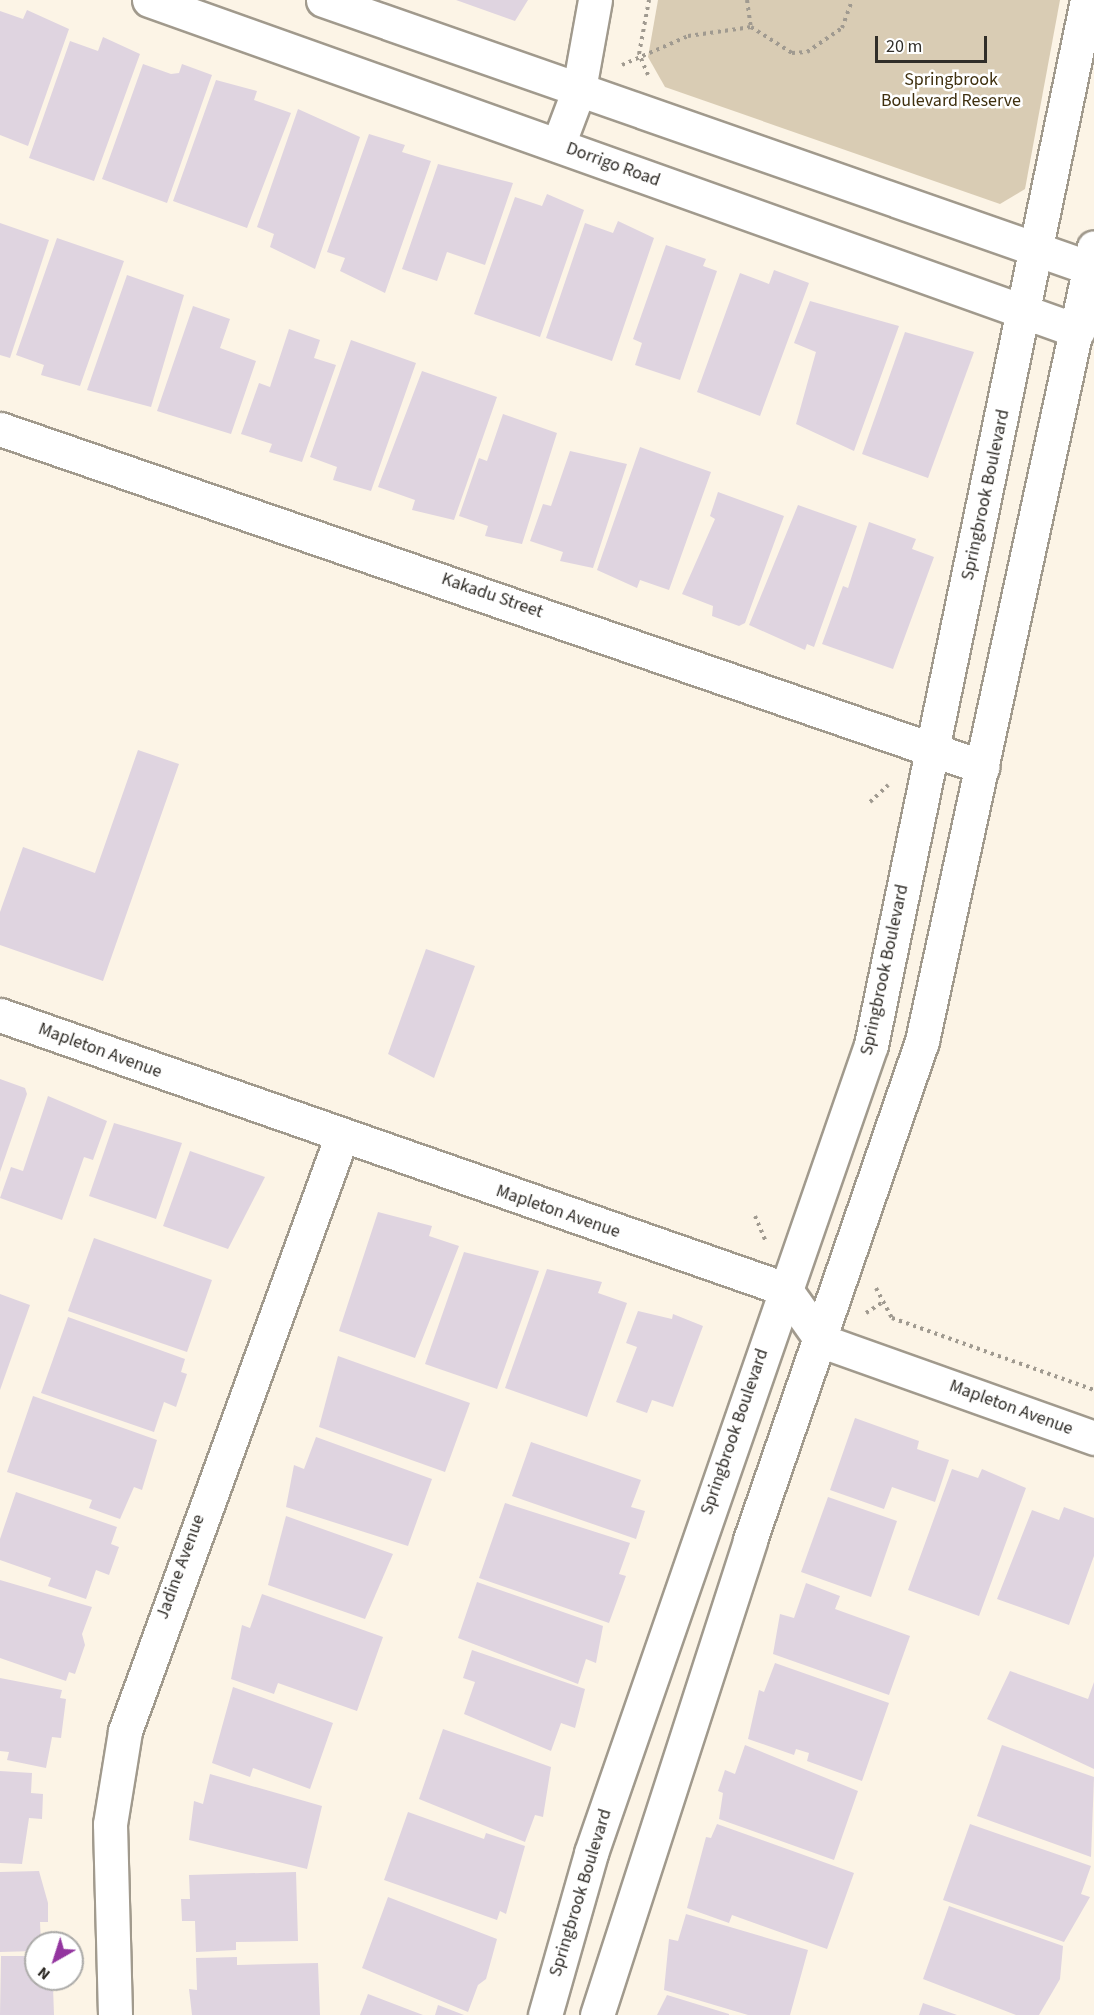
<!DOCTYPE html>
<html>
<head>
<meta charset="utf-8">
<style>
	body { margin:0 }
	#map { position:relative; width:1094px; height:2015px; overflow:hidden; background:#fcf4e6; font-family:"Source Sans 3",sans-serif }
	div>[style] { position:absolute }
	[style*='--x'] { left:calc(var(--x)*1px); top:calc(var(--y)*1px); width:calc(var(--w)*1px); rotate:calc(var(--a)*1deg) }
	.green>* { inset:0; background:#d9ccb4 }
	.building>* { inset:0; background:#dfd4e0 }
	.path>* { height:4px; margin-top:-2px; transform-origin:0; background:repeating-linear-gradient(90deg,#a09a90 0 3px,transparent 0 7.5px) }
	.roads { filter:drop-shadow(2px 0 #a19a8d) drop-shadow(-2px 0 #a19a8d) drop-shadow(0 2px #a19a8d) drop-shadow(0 -2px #a19a8d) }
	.minor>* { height:33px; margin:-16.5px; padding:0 16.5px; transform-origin:16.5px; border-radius:16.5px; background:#fff }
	span { translate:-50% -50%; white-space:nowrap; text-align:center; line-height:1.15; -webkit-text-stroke:5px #fff; paint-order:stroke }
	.park-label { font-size:18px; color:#3f300f }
	.street-label { font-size:18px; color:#302d28 }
	.north { position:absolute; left:24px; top:1931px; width:60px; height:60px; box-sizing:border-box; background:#fff; border:2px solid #acaba9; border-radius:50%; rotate:219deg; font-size:16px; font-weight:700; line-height:24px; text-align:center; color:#302d28 }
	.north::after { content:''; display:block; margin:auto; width:21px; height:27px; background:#93359f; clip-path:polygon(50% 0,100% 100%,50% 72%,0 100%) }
	.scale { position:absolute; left:875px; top:36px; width:112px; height:27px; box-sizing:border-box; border:3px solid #302d28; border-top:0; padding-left:8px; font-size:18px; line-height:21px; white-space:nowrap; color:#302d28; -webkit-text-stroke:4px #fff; paint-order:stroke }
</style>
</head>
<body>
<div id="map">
	<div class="green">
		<i style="clip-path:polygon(658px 0,1060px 0,1025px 189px,1000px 204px,665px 87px,648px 57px)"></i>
	</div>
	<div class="building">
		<i style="clip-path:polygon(456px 0,528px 0,515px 21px)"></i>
		<i style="clip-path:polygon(27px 10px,69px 29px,28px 146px,0 135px,0 11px,23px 19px)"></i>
		<i style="clip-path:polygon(103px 37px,140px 54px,94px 181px,29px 158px,70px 41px,98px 51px)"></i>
		<i style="clip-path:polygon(143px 64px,171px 74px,179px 73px,182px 64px,212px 75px,167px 203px,102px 179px)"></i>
		<i style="clip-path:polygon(216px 80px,257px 91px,254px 100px,291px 113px,247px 228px,173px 201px)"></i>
		<i style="clip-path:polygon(298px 109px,360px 137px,315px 269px,270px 247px,274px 234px,257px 227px)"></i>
		<i style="clip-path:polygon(369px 134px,405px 145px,402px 152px,431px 161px,385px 293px,340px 271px,345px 258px,327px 252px)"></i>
		<i style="clip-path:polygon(438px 164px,513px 183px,485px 265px,447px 252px,437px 281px,402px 269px)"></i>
		<i style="clip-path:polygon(547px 194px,584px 210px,540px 337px,474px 314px,515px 197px,542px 206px)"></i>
		<i style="clip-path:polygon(618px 221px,654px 238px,612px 361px,546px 338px,585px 223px,613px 233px)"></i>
		<i style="clip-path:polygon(0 223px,49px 240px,10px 358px,0 355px)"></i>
		<i style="clip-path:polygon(57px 238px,124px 261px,80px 386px,41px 375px,44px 365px,16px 355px)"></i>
		<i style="clip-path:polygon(666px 245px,706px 259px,703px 266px,717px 271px,680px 380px,635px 365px,642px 343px,633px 339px)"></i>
		<i style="clip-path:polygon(774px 270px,809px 283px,760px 416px,697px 392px,740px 273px,769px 284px)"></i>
		<i style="clip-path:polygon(127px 275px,184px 295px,151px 407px,87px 390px)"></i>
		<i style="clip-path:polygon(810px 301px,899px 326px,854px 451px,796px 424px,816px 352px,794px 343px)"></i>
		<i style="clip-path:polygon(193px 306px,230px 319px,220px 348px,256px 361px,231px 434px,157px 411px)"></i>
		<i style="clip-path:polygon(289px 329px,320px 340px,314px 358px,336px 365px,302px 462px,269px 452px,272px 444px,241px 434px,259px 383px,270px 387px)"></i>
		<i style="clip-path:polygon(905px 332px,974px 352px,928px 478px,862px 454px)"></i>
		<i style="clip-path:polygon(351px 340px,416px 363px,371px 491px,333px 480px,337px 467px,310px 457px)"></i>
		<i style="clip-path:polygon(422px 371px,497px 397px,454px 520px,412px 510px,415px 500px,378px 487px)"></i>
		<i style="clip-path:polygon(503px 414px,557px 433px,522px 544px,485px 536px,488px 526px,459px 516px,479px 458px,487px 461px)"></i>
		<i style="clip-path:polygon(640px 447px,711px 472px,669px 590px,640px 580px,637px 588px,597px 570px)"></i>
		<i style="clip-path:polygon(570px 451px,627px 464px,593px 568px,560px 561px,563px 552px,530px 541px,543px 504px,551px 506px)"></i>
		<i style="clip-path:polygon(718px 492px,784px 516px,745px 623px,739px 626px,712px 616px,713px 606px,682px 594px,715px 519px,710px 516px)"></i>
		<i style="clip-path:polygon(798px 505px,857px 526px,814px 647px,807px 644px,805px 650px,749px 625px)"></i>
		<i style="clip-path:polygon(869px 522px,916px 539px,912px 549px,934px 557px,893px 669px,822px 644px,843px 586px,848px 588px)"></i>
		<i style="clip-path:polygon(138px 750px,179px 764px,103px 981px,0 945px,0 912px,23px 847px,95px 873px)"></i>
		<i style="clip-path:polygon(426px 949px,475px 966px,434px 1078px,388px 1054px)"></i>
		<i style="clip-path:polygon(0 1079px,25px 1088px,27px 1094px,0 1172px)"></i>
		<i style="clip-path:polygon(48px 1096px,107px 1121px,93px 1160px,84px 1157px,62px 1220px,0 1198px,11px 1167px,23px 1171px)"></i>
		<i style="clip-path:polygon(114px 1123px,182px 1143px,156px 1219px,89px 1196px)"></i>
		<i style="clip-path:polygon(190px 1151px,265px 1177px,228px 1249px,163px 1226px)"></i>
		<i style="clip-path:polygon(378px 1212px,432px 1226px,429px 1236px,459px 1246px,415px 1358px,339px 1331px)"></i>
		<i style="clip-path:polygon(94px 1238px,212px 1280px,187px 1352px,68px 1311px)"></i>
		<i style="clip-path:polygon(464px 1252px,539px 1271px,497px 1389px,425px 1364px)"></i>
		<i style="clip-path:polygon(547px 1269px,602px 1282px,598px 1293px,627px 1303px,587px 1417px,505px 1388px)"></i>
		<i style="clip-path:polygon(0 1294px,30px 1305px,0 1390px)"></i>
		<i style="clip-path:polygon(638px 1311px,672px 1319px,673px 1314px,703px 1326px,673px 1407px,652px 1400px,647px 1413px,616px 1402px,637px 1347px,626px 1343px)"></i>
		<i style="clip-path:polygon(68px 1317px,185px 1359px,181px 1372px,187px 1374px,176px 1407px,164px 1402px,154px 1432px,41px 1393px)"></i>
		<i style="clip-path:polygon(338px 1356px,470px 1403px,445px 1472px,319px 1427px)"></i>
		<i style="clip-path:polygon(33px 1396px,157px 1440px,142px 1490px,134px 1487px,120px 1519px,89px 1508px,92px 1500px,7px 1472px)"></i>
		<i style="clip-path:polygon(855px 1418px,919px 1441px,917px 1449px,949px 1460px,935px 1502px,892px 1487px,884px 1509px,830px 1490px)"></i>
		<i style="clip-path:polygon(316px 1437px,432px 1479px,408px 1546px,286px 1507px,294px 1465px,304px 1469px)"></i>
		<i style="clip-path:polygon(531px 1442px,641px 1480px,631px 1507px,645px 1511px,636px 1539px,512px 1496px)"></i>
		<i style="clip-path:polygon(952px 1469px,978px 1478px,982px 1469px,1026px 1488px,979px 1616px,908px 1590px)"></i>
		<i style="clip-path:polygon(16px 1492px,117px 1527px,111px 1544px,119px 1547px,109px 1575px,96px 1570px,86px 1599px,48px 1586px,51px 1578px,0 1560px,0 1539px)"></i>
		<i style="clip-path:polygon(828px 1497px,897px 1521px,871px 1597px,801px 1572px)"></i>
		<i style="clip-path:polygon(505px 1503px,630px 1543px,619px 1574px,626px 1576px,609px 1623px,479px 1578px)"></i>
		<i style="clip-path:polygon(1064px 1507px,1094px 1518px,1094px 1556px,1069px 1625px,997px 1599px,1032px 1510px,1059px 1520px)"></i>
		<i style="clip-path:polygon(286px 1516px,393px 1554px,365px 1619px,268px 1585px)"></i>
		<i style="clip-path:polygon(0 1580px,92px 1607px,82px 1634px,85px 1645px,75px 1674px,69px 1672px,66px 1681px,0 1658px)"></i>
		<i style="clip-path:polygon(477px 1582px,603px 1626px,596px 1663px,586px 1659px,578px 1684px,458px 1638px)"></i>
		<i style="clip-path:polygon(806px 1583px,840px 1596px,835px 1609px,910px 1636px,889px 1695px,773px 1654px,780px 1614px,794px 1618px)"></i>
		<i style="clip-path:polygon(262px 1594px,383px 1637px,357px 1711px,278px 1683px,274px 1694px,231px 1679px,242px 1625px,250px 1628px)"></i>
		<i style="clip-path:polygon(472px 1650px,585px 1689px,575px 1728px,561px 1723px,551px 1751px,464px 1714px,475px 1682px,463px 1678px)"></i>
		<i style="clip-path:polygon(775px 1663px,889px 1703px,862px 1781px,807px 1761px,809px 1753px,796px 1749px,794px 1755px,748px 1739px,759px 1690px,764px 1692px)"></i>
		<i style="clip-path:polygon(1010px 1671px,1088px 1699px,1094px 1682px,1094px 1769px,987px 1719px)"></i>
		<i style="clip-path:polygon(0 1678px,62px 1690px,60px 1698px,66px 1699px,61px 1738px,52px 1737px,46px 1768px,7px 1760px,9px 1752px,0 1751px)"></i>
		<i style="clip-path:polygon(233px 1687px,333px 1723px,310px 1789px,253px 1768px,250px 1777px,212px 1763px)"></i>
		<i style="clip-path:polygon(443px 1729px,551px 1767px,543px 1817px,535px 1815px,525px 1842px,419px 1799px)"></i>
		<i style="clip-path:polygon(745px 1745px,858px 1791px,834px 1860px,719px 1819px,723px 1793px,718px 1791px,725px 1770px,735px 1774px)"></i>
		<i style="clip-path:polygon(1002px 1745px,1094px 1777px,1091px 1857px,977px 1816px)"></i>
		<i style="clip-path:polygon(0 1771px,32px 1773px,31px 1793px,43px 1794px,42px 1819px,29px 1818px,22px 1864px,0 1863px)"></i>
		<i style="clip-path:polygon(210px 1774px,322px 1806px,307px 1869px,189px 1840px,194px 1801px,203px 1804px)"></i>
		<i style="clip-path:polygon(408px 1812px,484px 1839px,486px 1833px,525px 1846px,506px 1914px,500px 1911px,497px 1920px,384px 1880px)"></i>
		<i style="clip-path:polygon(717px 1824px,854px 1873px,827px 1949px,732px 1915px,729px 1923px,687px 1908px,706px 1837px,711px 1838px)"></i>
		<i style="clip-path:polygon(970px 1824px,1091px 1866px,1081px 1894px,1090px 1897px,1064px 1942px,943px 1900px)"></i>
		<i style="clip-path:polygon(39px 1871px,48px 1903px,48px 1922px,40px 1922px,41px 1943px,36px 1951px,0 1952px,0 1872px)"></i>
		<i style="clip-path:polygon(296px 1872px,298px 1941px,236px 1942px,236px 1950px,196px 1952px,195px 1921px,182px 1921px,181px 1899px,190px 1899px,189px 1875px)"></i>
		<i style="clip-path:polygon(388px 1897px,497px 1939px,486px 1979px,478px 1985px,468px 2012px,362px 1968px)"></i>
		<i style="clip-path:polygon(949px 1906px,1063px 1946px,1060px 1979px,1039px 2015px,1016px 2015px,923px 1979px)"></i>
		<i style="clip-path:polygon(686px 1914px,808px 1950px,790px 2015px,748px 2015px,664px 1990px,669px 1939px,678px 1941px)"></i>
		<i style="clip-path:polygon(1px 1956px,36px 1956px,36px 1979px,42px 1979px,43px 1987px,53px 1987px,54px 2015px,0 2015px)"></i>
		<i style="clip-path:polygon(237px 1957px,237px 1965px,318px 1963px,320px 2015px,192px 2015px,189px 1989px,197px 1990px,196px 1958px)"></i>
		<i style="clip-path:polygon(368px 1994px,423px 2015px,360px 2015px)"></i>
		<i style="clip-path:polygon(667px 1995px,729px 2014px,729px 2015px,657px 2015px)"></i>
		<i style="clip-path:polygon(923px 2003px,957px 2015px,919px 2015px)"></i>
		<i style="clip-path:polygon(438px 2005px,464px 2015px,435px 2015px)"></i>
	</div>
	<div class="path">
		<i style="--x:747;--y:0;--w:27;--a:82"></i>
		<i style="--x:622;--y:65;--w:72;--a:-23.7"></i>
		<i style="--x:688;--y:36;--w:64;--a:-8.1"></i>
		<i style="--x:751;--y:27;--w:49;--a:32.4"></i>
		<i style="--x:792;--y:53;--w:15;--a:-4"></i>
		<i style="--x:807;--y:52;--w:42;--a:-34.4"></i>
		<i style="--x:842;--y:28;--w:30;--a:-70"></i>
		<i style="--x:648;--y:75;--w:23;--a:-113"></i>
		<i style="--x:639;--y:54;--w:55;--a:-79.5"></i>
		<i style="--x:870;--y:802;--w:25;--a:-43"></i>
		<i style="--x:755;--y:1216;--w:26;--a:67"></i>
		<i style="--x:876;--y:1288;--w:34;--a:62"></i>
		<i style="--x:892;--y:1318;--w:214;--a:19.6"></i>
		<i style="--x:866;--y:1313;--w:20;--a:-33"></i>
	</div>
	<div class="roads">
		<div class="minor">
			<i style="--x:149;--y:0;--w:986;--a:19.61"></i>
			<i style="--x:323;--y:0;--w:812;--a:19.26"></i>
			<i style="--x:558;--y:145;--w:60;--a:-69.4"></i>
			<i style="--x:579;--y:89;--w:90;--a:-79.8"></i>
			<i style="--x:0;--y:429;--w:1039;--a:18.98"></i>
			<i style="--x:0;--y:1015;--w:831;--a:19.24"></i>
			<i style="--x:785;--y:1289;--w:64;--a:54.6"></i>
			<i style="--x:822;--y:1341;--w:289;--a:19.6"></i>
			<i style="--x:115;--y:2015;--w:191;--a:-91.5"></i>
			<i style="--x:110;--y:1824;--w:94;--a:-80.8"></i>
			<i style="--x:125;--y:1731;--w:631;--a:-69.99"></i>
			<i style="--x:545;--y:2015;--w:168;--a:-74.1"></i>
			<i style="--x:591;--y:1853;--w:855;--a:-70.89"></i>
			<i style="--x:871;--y:1045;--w:1067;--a:-78.32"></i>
			<i style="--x:597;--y:2015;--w:499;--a:-72.1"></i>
			<i style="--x:750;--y:1540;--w:528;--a:-70.98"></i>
			<i style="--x:922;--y:1041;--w:812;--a:-77.78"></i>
		</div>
	</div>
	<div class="park-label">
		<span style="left:951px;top:91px">Springbrook<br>Boulevard Reserve</span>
	</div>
	<div class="street-label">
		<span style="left:613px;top:165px;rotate:20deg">Dorrigo Road</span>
		<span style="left:986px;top:495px;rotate:-78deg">Springbrook Boulevard</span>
		<span style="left:492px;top:596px;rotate:19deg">Kakadu Street</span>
		<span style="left:885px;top:970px;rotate:-78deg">Springbrook Boulevard</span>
		<span style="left:100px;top:1051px;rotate:20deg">Mapleton Avenue</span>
		<span style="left:558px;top:1212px;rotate:19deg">Mapleton Avenue</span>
		<span style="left:1011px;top:1408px;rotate:20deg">Mapleton Avenue</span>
		<span style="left:735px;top:1432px;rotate:-71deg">Springbrook Boulevard</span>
		<span style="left:181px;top:1567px;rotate:-70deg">Jadine Avenue</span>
		<span style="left:581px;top:1893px;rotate:-73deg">Springbrook Boulevard</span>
	</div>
	<div class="north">N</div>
	<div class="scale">20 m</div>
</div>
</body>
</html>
